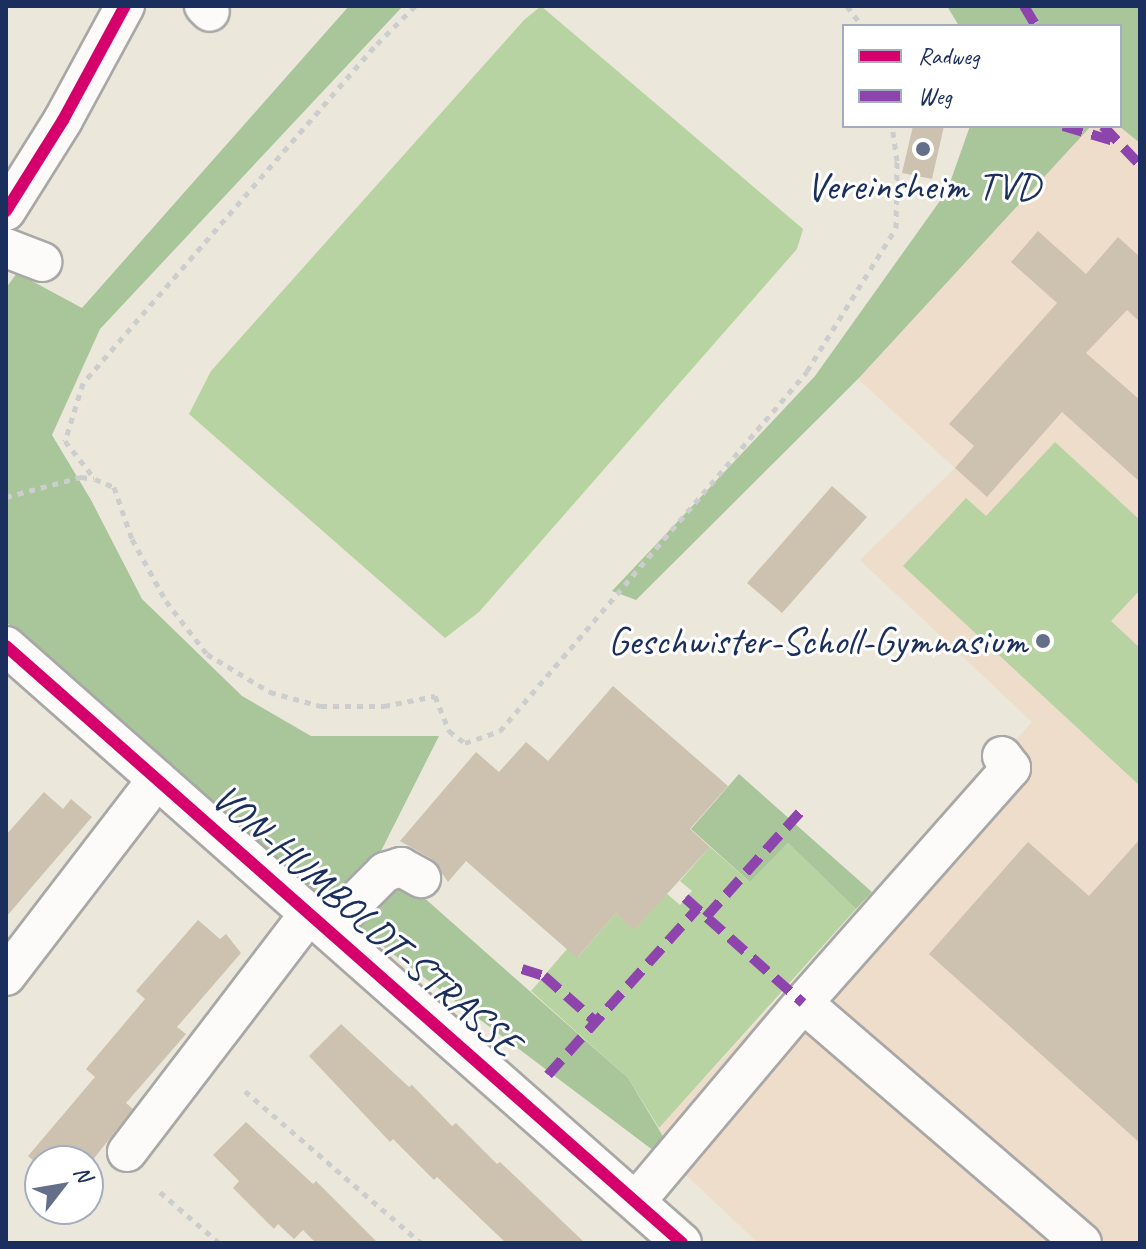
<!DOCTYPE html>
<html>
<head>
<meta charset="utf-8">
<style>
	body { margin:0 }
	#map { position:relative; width:1146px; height:1249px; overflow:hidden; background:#ebe7da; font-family:Caveat,sans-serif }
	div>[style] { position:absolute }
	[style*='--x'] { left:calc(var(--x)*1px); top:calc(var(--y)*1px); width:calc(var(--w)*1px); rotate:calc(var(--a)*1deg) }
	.built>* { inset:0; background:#efddcb }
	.green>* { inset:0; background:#b8d3a2 }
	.forest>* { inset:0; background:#a9c59a }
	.building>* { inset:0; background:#cdc2af }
	.path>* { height:5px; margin-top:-2.5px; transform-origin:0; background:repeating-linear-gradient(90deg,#cccdcd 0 6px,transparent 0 12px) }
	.roads { filter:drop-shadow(2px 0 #a8a8a6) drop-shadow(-2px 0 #a8a8a6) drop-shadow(0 2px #a8a8a6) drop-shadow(0 -2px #a8a8a6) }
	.minor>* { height:38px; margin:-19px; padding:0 19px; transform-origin:19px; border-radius:19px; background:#fcfbf9 }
	.quiet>* { height:10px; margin-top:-5px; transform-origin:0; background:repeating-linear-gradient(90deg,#8e44ad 0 20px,transparent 0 30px) }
	.cycleway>* { height:12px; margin:-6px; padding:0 6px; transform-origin:6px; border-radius:6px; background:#d6006c }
	.dots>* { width:22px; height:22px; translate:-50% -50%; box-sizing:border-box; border:4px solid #fff; border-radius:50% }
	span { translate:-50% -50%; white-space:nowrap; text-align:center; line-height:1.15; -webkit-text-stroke:6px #fff; paint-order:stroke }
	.poi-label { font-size:40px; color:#1b2f5e }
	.right { translate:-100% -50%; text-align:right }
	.street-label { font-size:40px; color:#1b2f5e }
	.frame { position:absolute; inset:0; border:8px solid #1b2f5e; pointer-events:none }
	.legend { position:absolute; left:842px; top:24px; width:280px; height:104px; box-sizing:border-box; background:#fff; border:2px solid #a4acbf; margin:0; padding:10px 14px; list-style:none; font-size:24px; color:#1b2f5e }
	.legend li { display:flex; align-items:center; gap:16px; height:40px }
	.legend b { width:40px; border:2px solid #a4acbf }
	.north { position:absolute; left:24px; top:1145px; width:80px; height:80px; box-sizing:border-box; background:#fff; border:2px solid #a4acbf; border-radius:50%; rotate:59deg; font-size:22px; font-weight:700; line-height:32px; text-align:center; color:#1b2f5e }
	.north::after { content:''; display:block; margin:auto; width:28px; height:36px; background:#646f89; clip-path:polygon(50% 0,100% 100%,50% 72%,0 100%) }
</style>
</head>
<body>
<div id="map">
	<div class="built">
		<i style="clip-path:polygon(1091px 126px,1119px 126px,1140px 143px,1140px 1243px,758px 1243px,687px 1176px,659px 1128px,1032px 722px,860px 560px,955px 468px,858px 379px)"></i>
	</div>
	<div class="green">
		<i style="clip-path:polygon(541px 6px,803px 229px,797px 249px,479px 612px,445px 638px,189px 414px,211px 371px,524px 20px)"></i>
		<i style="clip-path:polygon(1055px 442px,1140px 520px,1140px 590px,1111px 621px,1140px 648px,1140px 786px,903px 566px,966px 498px,986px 516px)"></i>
		<i style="clip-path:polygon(788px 843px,856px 909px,659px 1128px,628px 1078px,531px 991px,567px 949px,578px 957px,616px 913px,634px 929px,666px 893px,680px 905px,692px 891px,680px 881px,710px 847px,750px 882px)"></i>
	</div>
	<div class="forest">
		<i style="clip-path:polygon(349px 6px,403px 6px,100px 329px,52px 435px,91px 500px,142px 599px,242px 696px,311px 736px,439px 736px,378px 857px,628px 1078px,687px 1176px,340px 914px,6px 622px,6px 288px,17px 273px,82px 308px)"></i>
		<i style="clip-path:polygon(947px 6px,1140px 6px,1140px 143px,1119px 126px,1120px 26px,959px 26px)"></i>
		<i style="clip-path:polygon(970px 126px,1091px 126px,858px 379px,636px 600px,612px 591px,815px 376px,947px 191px)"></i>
		<i style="clip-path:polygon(739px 774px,872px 892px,856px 909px,788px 843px,750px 882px,691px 829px)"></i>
	</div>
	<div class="building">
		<i style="clip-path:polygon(913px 126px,944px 126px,932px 179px,902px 173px)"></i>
		<i style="clip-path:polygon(1038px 231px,1086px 274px,1118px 237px,1140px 257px,1140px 322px,1127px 310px,1086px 353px,1140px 400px,1140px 482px,1062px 412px,987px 497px,955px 468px,974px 446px,949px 424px,1057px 303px,1011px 262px)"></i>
		<i style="clip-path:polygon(832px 486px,867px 517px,782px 613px,747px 583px)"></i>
		<i style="clip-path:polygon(613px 686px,728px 786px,690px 829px,710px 847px,634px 930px,616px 913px,577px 958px,466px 861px,448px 882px,432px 859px,400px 841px,476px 752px,499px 772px,526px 742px,548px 761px)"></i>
		<i style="clip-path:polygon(44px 792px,63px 809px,71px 799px,92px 817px,6px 917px,6px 835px)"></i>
		<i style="clip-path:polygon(1140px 839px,1140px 1143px,929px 954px,1028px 842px,1089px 896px)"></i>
		<i style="clip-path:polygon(198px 920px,220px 939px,226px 934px,241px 953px,177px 1027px,186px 1034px,126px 1103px,133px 1109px,88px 1166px,88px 1161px,40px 1161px,40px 1166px,28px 1156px,95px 1077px,86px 1069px,145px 999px,136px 991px)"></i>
		<i style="clip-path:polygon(341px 1024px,409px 1087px,412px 1085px,452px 1126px,456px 1123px,497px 1164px,500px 1162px,585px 1243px,506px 1243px,437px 1177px,434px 1180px,393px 1139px,390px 1142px,309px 1056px)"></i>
		<i style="clip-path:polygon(246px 1122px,313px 1184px,316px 1181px,378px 1243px,316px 1243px,303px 1230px,294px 1239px,278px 1224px,274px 1229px,233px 1188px,239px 1181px,213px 1155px)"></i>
	</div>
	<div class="path">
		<i style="--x:415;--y:6;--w:58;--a:135"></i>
		<i style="--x:374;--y:47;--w:444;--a:130.9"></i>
		<i style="--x:83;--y:383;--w:61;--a:107.2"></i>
		<i style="--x:65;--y:441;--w:48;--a:51.7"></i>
		<i style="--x:95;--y:479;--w:21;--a:23"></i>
		<i style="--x:114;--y:487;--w:55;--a:70.9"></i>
		<i style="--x:132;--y:539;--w:71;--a:61.3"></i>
		<i style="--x:166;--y:601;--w:67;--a:52.3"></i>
		<i style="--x:207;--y:654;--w:74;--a:31.1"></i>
		<i style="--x:270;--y:692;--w:53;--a:15.4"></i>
		<i style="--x:321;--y:706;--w:63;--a:0"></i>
		<i style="--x:384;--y:706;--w:52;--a:-11.1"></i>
		<i style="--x:435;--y:696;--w:38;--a:68"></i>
		<i style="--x:449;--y:731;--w:20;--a:37"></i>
		<i style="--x:465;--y:743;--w:37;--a:-19"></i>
		<i style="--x:500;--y:731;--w:473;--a:-49.5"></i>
		<i style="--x:807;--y:371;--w:168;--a:-58.1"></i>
		<i style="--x:896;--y:228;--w:67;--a:-89.1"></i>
		<i style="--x:897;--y:161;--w:35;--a:-98"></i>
		<i style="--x:847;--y:6;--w:25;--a:53"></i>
		<i style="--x:6;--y:497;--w:78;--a:-14.9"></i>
		<i style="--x:81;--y:477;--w:13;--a:9"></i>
		<i style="--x:245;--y:1091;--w:233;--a:40.8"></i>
		<i style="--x:160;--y:1192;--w:78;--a:40.8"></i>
	</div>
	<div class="roads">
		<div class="minor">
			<i style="--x:204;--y:6;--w:8;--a:45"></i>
			<i style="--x:6;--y:211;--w:107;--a:-57.9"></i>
			<i style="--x:63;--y:120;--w:130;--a:-61.5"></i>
			<i style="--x:6;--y:248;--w:39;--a:21"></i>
			<i style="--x:6;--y:646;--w:902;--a:41.45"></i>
			<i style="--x:328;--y:929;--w:81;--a:-45"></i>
			<i style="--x:385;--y:872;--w:17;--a:-17"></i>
			<i style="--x:401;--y:867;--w:23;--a:29"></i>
			<i style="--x:6;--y:976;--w:248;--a:-52.5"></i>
			<i style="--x:803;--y:1003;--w:368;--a:40.7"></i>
			<i style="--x:127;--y:1152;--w:301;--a:-52.6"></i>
			<i style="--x:637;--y:1200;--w:258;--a:-49.9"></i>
			<i style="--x:803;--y:1003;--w:314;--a:-48.5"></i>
			<i style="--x:1011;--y:768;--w:15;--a:-127"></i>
		</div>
	</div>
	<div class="quiet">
		<i style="--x:1024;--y:6;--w:23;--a:59"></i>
		<i style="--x:1063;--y:126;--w:53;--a:16.4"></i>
		<i style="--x:1103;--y:126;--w:54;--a:46.5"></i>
		<i style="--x:685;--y:898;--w:158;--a:41.7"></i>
		<i style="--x:706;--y:917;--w:144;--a:-48.1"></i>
		<i style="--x:522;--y:969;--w:23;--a:18"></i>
		<i style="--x:544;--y:976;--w:69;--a:41.5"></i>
		<i style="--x:548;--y:1075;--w:223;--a:-48.1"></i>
	</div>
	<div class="cycleway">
		<i style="--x:6;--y:211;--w:107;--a:-57.9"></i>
		<i style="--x:63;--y:120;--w:130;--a:-61.5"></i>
		<i style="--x:6;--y:646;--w:902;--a:41.45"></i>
	</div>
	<div class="dots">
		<i style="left:923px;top:149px;background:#646f89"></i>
		<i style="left:1043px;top:641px;background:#646f89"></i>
	</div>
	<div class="poi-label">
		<span style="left:923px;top:186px">Vereinsheim TVD</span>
		<span class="right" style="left:1027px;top:641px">Geschwister-Scholl-Gymnasium</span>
	</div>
	<div class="street-label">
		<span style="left:366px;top:920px;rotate:41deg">VON-HUMBOLDT-STRASSE</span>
	</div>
	<div class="frame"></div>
	<ul class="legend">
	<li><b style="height:10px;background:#d6006c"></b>Radweg</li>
	<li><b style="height:10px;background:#8e44ad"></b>Weg</li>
	</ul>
	<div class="north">N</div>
</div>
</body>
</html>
